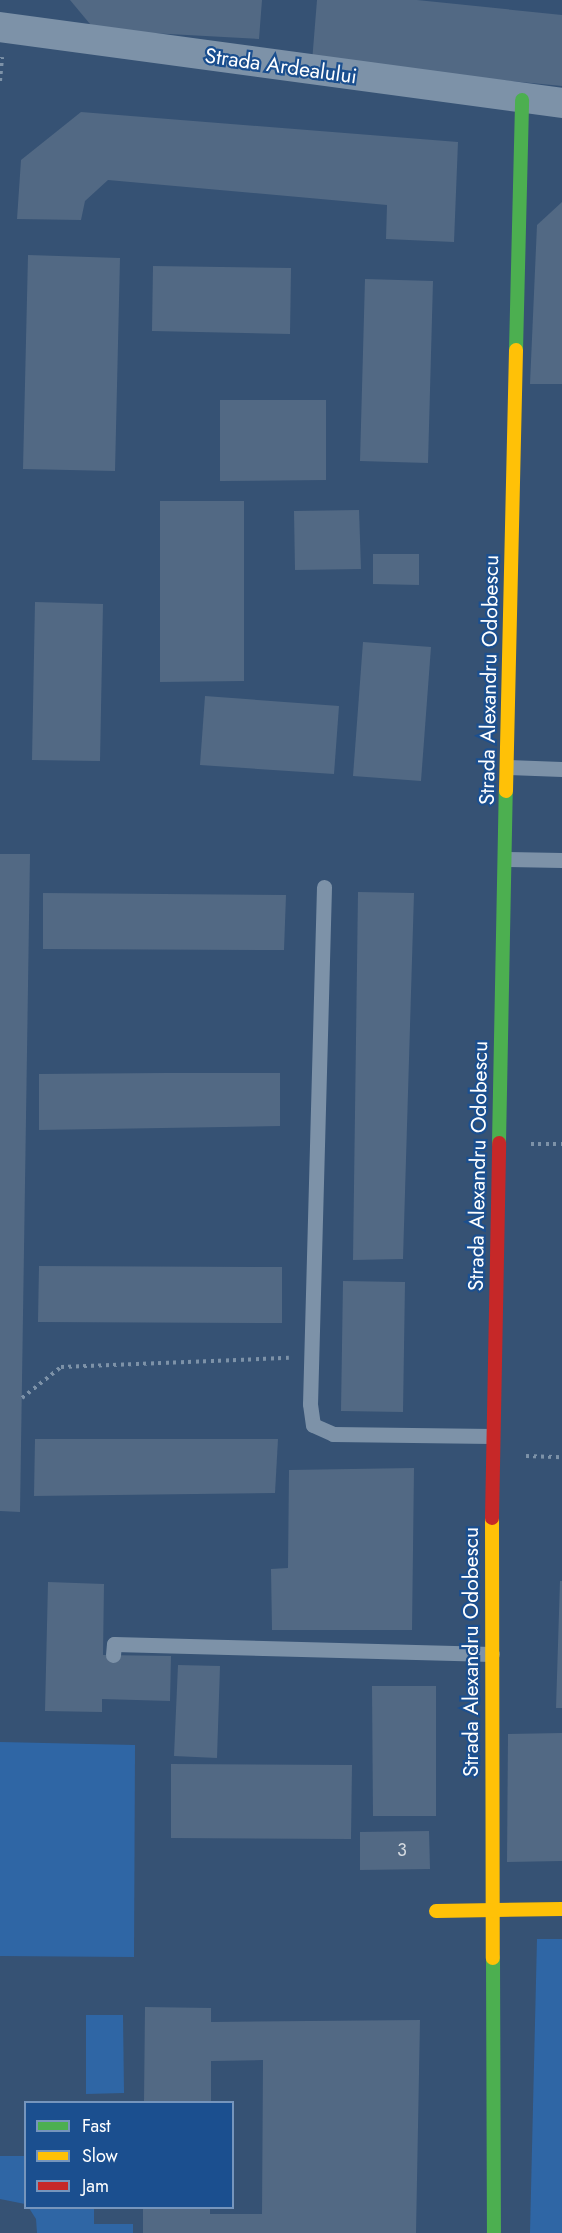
<!DOCTYPE html>
<html>
<head>
<meta charset="utf-8">
<style>
	body { margin:0 }
	#map { position:relative; width:562px; height:2233px; overflow:hidden; background:#365274; font-family:Jost,sans-serif }
	div>[style] { position:absolute }
	[style*='--x'] { left:calc(var(--x)*1px); top:calc(var(--y)*1px); width:calc(var(--w)*1px); rotate:calc(var(--a)*1deg) }
	.green>* { inset:0; background:#2f66a5 }
	.building>* { inset:0; background:#526984 }
	.path>* { height:4px; margin-top:-2px; transform-origin:0; background:repeating-linear-gradient(90deg,#7d92a8 0 3px,transparent 0 7.5px) }
	.lane>* { height:15px; margin:-7.5px; padding:0 7.5px; transform-origin:7.5px; border-radius:7.5px; background:#7d92a8 }
	.street>* { height:30px; margin:-15px; padding:0 15px; transform-origin:15px; border-radius:15px; background:#7d92a8 }
	.fast>* { height:14px; margin:-7px; padding:0 7px; transform-origin:7px; border-radius:7px; background:#4caf50 }
	.slow>* { height:14px; margin:-7px; padding:0 7px; transform-origin:7px; border-radius:7px; background:#ffc107 }
	.jam>* { height:14px; margin:-7px; padding:0 7px; transform-origin:7px; border-radius:7px; background:#c62828 }
	span { translate:-50% -50%; white-space:nowrap; text-align:center; line-height:1.15; -webkit-text-stroke:4.5px #1b4f8f; paint-order:stroke }
	.number-label { font-size:18px; color:#d4dae0 }
	.number-label span { -webkit-text-stroke-width:0 }
	.street-label { font-size:21px; color:#fff }
	.legend { position:absolute; left:24px; top:2101px; width:210px; height:108px; box-sizing:border-box; background:#1b4f8f; border:2px solid #7695bc; margin:0; padding:8px 10px; list-style:none; font-size:18px; color:#fff }
	.legend li { display:flex; align-items:center; gap:12px; height:30px }
	.legend b { width:30px; border:2px solid #7695bc }
</style>
</head>
<body>
<div id="map">
	<div class="green">
		<i style="clip-path:polygon(0 1742px,135px 1745px,134px 1957px,0 1956px)"></i>
		<i style="clip-path:polygon(537px 1939px,562px 1939px,562px 2233px,530px 2233px)"></i>
		<i style="clip-path:polygon(86px 2015px,123px 2015px,124px 2093px,86px 2094px)"></i>
		<i style="clip-path:polygon(0 2156px,25px 2156px,25px 2204px,0 2199px)"></i>
		<i style="clip-path:polygon(29px 2208px,94px 2208px,94px 2224px,133px 2224px,133px 2233px,37px 2233px,36px 2219px)"></i>
	</div>
	<div class="building">
		<i style="clip-path:polygon(70px 0,262px 0,259px 39px,95px 30px)"></i>
		<i style="clip-path:polygon(317px 0,417px 0,562px 15px,562px 86px,312px 62px)"></i>
		<i style="clip-path:polygon(81px 112px,458px 142px,454px 242px,386px 239px,387px 205px,108px 180px,85px 201px,81px 220px,17px 219px,21px 160px)"></i>
		<i style="clip-path:polygon(562px 202px,562px 384px,530px 384px,537px 225px)"></i>
		<i style="clip-path:polygon(28px 255px,120px 258px,115px 471px,23px 469px)"></i>
		<i style="clip-path:polygon(153px 266px,291px 268px,290px 334px,152px 331px)"></i>
		<i style="clip-path:polygon(365px 279px,433px 281px,428px 463px,360px 461px)"></i>
		<i style="clip-path:polygon(220px 400px,326px 400px,326px 480px,220px 481px)"></i>
		<i style="clip-path:polygon(160px 501px,244px 501px,244px 681px,160px 682px)"></i>
		<i style="clip-path:polygon(359px 510px,361px 569px,295px 570px,294px 511px)"></i>
		<i style="clip-path:polygon(373px 554px,419px 554px,419px 585px,373px 584px)"></i>
		<i style="clip-path:polygon(35px 602px,103px 604px,100px 761px,32px 760px)"></i>
		<i style="clip-path:polygon(363px 642px,431px 647px,421px 781px,353px 776px)"></i>
		<i style="clip-path:polygon(205px 696px,339px 706px,334px 774px,200px 765px)"></i>
		<i style="clip-path:polygon(0 854px,30px 854px,20px 1512px,0 1511px)"></i>
		<i style="clip-path:polygon(358px 892px,414px 893px,403px 1259px,353px 1260px)"></i>
		<i style="clip-path:polygon(43px 893px,286px 895px,284px 950px,43px 949px)"></i>
		<i style="clip-path:polygon(164px 1073px,280px 1073px,280px 1126px,39px 1130px,39px 1074px)"></i>
		<i style="clip-path:polygon(39px 1266px,282px 1267px,282px 1323px,38px 1322px)"></i>
		<i style="clip-path:polygon(343px 1281px,405px 1282px,403px 1412px,341px 1411px)"></i>
		<i style="clip-path:polygon(35px 1439px,278px 1439px,275px 1493px,34px 1496px)"></i>
		<i style="clip-path:polygon(414px 1468px,412px 1630px,272px 1630px,271px 1569px,288px 1568px,289px 1470px)"></i>
		<i style="clip-path:polygon(560px 1581px,562px 1581px,562px 1708px,556px 1708px)"></i>
		<i style="clip-path:polygon(48px 1582px,104px 1584px,103px 1655px,171px 1656px,170px 1701px,102px 1699px,102px 1712px,45px 1711px)"></i>
		<i style="clip-path:polygon(178px 1665px,220px 1666px,217px 1758px,174px 1756px)"></i>
		<i style="clip-path:polygon(372px 1686px,436px 1686px,436px 1816px,373px 1816px)"></i>
		<i style="clip-path:polygon(562px 1733px,562px 1861px,507px 1862px,508px 1734px)"></i>
		<i style="clip-path:polygon(171px 1764px,352px 1765px,351px 1839px,171px 1838px)"></i>
		<i style="clip-path:polygon(429px 1831px,430px 1869px,360px 1870px,360px 1832px)"></i>
		<i style="clip-path:polygon(145px 2007px,211px 2008px,211px 2022px,420px 2020px,416px 2233px,143px 2233px,143px 2208px,210px 2208px,210px 2214px,262px 2214px,263px 2060px,211px 2061px,211px 2102px,144px 2102px)"></i>
	</div>
	<div class="path">
		<i style="--x:0;--y:81;--w:24;--a:-85"></i>
		<i style="--x:531;--y:1144;--w:31;--a:0"></i>
		<i style="--x:22;--y:1398;--w:50;--a:-38.5"></i>
		<i style="--x:61;--y:1367;--w:228;--a:-2.3"></i>
		<i style="--x:526;--y:1456;--w:36;--a:2"></i>
	</div>
	<div class="lane">
		<i style="--x:508;--y:767;--w:54;--a:2.1"></i>
		<i style="--x:506;--y:859;--w:56;--a:1"></i>
		<i style="--x:324;--y:887;--w:517;--a:91.55"></i>
		<i style="--x:310;--y:1404;--w:21;--a:82"></i>
		<i style="--x:313;--y:1425;--w:22;--a:24"></i>
		<i style="--x:333;--y:1434;--w:159;--a:0.7"></i>
		<i style="--x:113;--y:1655;--w:11;--a:-85"></i>
		<i style="--x:114;--y:1644;--w:378;--a:1.5"></i>
	</div>
	<div class="street">
		<i style="--x:0;--y:27;--w:567;--a:7.7"></i>
	</div>
	<div class="fast">
		<i style="--x:516;--y:350;--w:250;--a:-88.6"></i>
		<i style="--x:499;--y:1143;--w:352;--a:-88.9"></i>
		<i style="--x:493;--y:1958;--w:275;--a:89.8"></i>
	</div>
	<div class="slow">
		<i style="--x:506;--y:791;--w:441;--a:-88.7"></i>
		<i style="--x:492;--y:1518;--w:440;--a:89.9"></i>
		<i style="--x:436;--y:1911;--w:126;--a:-0.9"></i>
	</div>
	<div class="jam">
		<i style="--x:492;--y:1518;--w:375;--a:-88.9"></i>
	</div>
	<div class="number-label">
		<span style="left:402px;top:1850px">3</span>
	</div>
	<div class="street-label">
		<span style="left:281px;top:66px;rotate:8deg">Strada Ardealului</span>
		<span style="left:489px;top:680px;rotate:-89deg">Strada Alexandru Odobescu</span>
		<span style="left:478px;top:1166px;rotate:-89deg">Strada Alexandru Odobescu</span>
		<span style="left:471px;top:1652px;rotate:-90deg">Strada Alexandru Odobescu</span>
	</div>
	<ul class="legend">
	<li><b style="height:8px;background:#4caf50"></b>Fast</li>
	<li><b style="height:8px;background:#ffc107"></b>Slow</li>
	<li><b style="height:8px;background:#c62828"></b>Jam</li>
	</ul>
</div>
</body>
</html>
